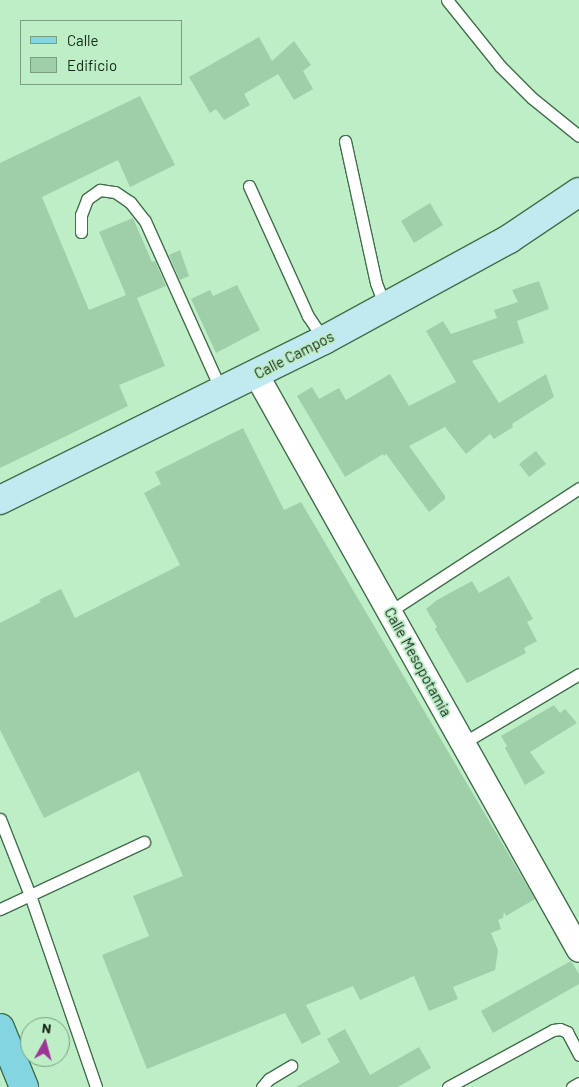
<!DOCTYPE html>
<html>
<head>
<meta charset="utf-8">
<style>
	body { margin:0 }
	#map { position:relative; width:579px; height:1087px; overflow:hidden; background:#bdeec6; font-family:Barlow,sans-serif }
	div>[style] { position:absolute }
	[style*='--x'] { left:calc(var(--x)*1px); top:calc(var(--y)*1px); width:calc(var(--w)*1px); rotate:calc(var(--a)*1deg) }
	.building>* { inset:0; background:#9fcfa8 }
	.roads { filter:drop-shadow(1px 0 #426e4c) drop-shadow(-1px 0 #426e4c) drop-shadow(0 1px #426e4c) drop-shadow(0 -1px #426e4c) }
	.lane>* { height:11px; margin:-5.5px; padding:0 5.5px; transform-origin:5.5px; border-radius:5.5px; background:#fff }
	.street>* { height:24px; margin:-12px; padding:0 12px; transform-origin:12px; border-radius:12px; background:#fff }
	.secondary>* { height:28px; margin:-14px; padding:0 14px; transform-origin:14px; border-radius:14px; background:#c1eaf0 }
	.primary>* { height:28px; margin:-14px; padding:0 14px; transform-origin:14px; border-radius:14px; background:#83d5e2 }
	span { translate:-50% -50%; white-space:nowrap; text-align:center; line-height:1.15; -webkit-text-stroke:4px #bdeec6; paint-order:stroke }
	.street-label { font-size:15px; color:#142618 }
	.legend { position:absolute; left:20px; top:20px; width:162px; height:65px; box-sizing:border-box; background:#bdeec6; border:1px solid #799e80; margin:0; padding:6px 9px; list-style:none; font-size:15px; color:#142618 }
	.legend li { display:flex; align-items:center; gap:10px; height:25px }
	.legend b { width:25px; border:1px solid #799e80 }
	.north { position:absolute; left:20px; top:1017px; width:50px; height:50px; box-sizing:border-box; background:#bdeec6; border:1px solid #799e80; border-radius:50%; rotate:7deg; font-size:14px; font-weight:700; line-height:20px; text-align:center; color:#142618 }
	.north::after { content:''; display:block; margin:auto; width:18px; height:22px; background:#9d3497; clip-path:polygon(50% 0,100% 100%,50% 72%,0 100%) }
</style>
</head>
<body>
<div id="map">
	<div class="building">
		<i style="clip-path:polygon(259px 37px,272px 61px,294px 41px,311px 65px,303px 71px,313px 89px,294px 100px,278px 74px,244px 94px,250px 105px,224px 120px,216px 109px,210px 113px,189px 77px)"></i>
		<i style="clip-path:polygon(140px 96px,175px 165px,130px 187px,118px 160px,42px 197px,89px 310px,126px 295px,99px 232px,133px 218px,152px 262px,155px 261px,166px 286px,137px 298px,165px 366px,119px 385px,128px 406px,0 468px,0 163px)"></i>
		<i style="clip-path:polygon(430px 203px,443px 225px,414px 243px,401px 221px)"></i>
		<i style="clip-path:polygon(180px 250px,189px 276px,180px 280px,169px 255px)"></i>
		<i style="clip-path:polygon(539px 281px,549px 309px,517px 321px,524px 343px,472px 361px,499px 403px,546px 374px,554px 397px,512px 424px,513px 427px,494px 439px,490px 434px,466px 454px,445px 427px,409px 446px,445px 496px,445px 499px,429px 512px,386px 454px,384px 456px,383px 454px,345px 477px,297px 396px,312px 387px,319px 399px,339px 388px,346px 400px,390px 374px,409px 406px,456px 382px,426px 331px,443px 321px,451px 334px,497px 318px,494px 310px,518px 302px,512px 290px)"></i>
		<i style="clip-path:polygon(237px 285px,260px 330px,216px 353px,191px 299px,210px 290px,213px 296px)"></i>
		<i style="clip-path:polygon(243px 428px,284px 510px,301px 502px,535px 899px,506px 916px,504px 912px,503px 918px,498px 920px,501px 929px,491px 933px,498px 950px,495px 970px,453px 987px,458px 999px,429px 1011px,414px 976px,360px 1000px,353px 986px,306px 1005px,321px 1034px,302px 1044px,285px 1013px,147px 1069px,102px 955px,149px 936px,133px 896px,183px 876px,139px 771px,44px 818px,0 730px,0 623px,41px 602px,39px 600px,61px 589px,75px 618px,180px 565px,144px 493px,161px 484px,155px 472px)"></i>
		<i style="clip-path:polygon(536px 451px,546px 464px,529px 477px,519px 464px)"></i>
		<i style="clip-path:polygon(509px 576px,533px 619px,527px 622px,537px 641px,524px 648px,526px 653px,467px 683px,435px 629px,437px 627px,426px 609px,437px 600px,472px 581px,479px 593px)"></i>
		<i style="clip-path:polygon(554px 705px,560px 713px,565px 709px,577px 723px,530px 752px,545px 773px,525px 785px,505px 748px,507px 746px,501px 736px)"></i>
		<i style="clip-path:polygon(571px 961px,579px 974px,579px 984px,493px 1033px,481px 1011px)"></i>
		<i style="clip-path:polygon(345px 1029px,370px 1075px,419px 1047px,431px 1068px,398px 1087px,296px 1087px,340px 1062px,327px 1039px)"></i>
	</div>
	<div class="roads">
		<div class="lane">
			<i style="--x:447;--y:0;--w:85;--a:51.2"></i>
			<i style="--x:500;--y:66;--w:45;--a:45"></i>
			<i style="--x:532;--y:98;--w:60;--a:39"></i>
			<i style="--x:345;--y:141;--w:145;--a:77.7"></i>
			<i style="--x:376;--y:283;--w:26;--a:69"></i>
			<i style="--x:249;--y:186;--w:143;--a:65.6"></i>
			<i style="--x:308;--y:316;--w:29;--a:56"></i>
			<i style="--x:81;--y:232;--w:17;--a:-90"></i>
			<i style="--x:81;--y:215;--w:17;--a:-69"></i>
			<i style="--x:87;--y:199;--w:16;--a:-35"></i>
			<i style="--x:100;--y:190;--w:15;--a:8"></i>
			<i style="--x:115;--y:192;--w:18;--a:34"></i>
			<i style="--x:130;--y:202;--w:24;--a:52"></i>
			<i style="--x:145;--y:221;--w:188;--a:65.8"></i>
			<i style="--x:389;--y:612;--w:227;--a:-33.1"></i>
			<i style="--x:463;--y:743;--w:135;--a:-30.7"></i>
			<i style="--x:0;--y:819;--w:82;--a:68.5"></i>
			<i style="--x:30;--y:895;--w:203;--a:71"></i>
			<i style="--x:0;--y:909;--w:159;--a:-25"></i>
			<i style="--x:262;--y:1087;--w:11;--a:-49"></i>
			<i style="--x:269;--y:1079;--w:26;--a:-31"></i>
			<i style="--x:448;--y:1087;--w:119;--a:-28.5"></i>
			<i style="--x:553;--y:1030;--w:7;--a:-8"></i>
			<i style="--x:560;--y:1029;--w:8;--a:23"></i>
			<i style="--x:567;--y:1032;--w:26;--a:62"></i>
			<i style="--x:572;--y:1087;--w:8;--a:-30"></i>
		</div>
		<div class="street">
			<i style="--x:256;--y:374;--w:660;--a:60.72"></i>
		</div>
		<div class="secondary">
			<i style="--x:0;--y:500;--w:361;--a:-26.3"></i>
			<i style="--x:324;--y:340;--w:211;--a:-28.6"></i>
			<i style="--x:509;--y:239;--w:84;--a:-33.9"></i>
		</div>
		<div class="primary">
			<i style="--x:0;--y:1028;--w:64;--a:67.9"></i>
		</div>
	</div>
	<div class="street-label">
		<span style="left:294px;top:355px;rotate:-27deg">Calle Campos</span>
		<span style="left:418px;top:662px;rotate:61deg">Calle Mesopotamia</span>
	</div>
	<ul class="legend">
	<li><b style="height:6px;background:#83d5e2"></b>Calle</li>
	<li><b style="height:14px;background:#9fcfa8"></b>Edificio</li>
	</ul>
	<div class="north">N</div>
</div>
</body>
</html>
